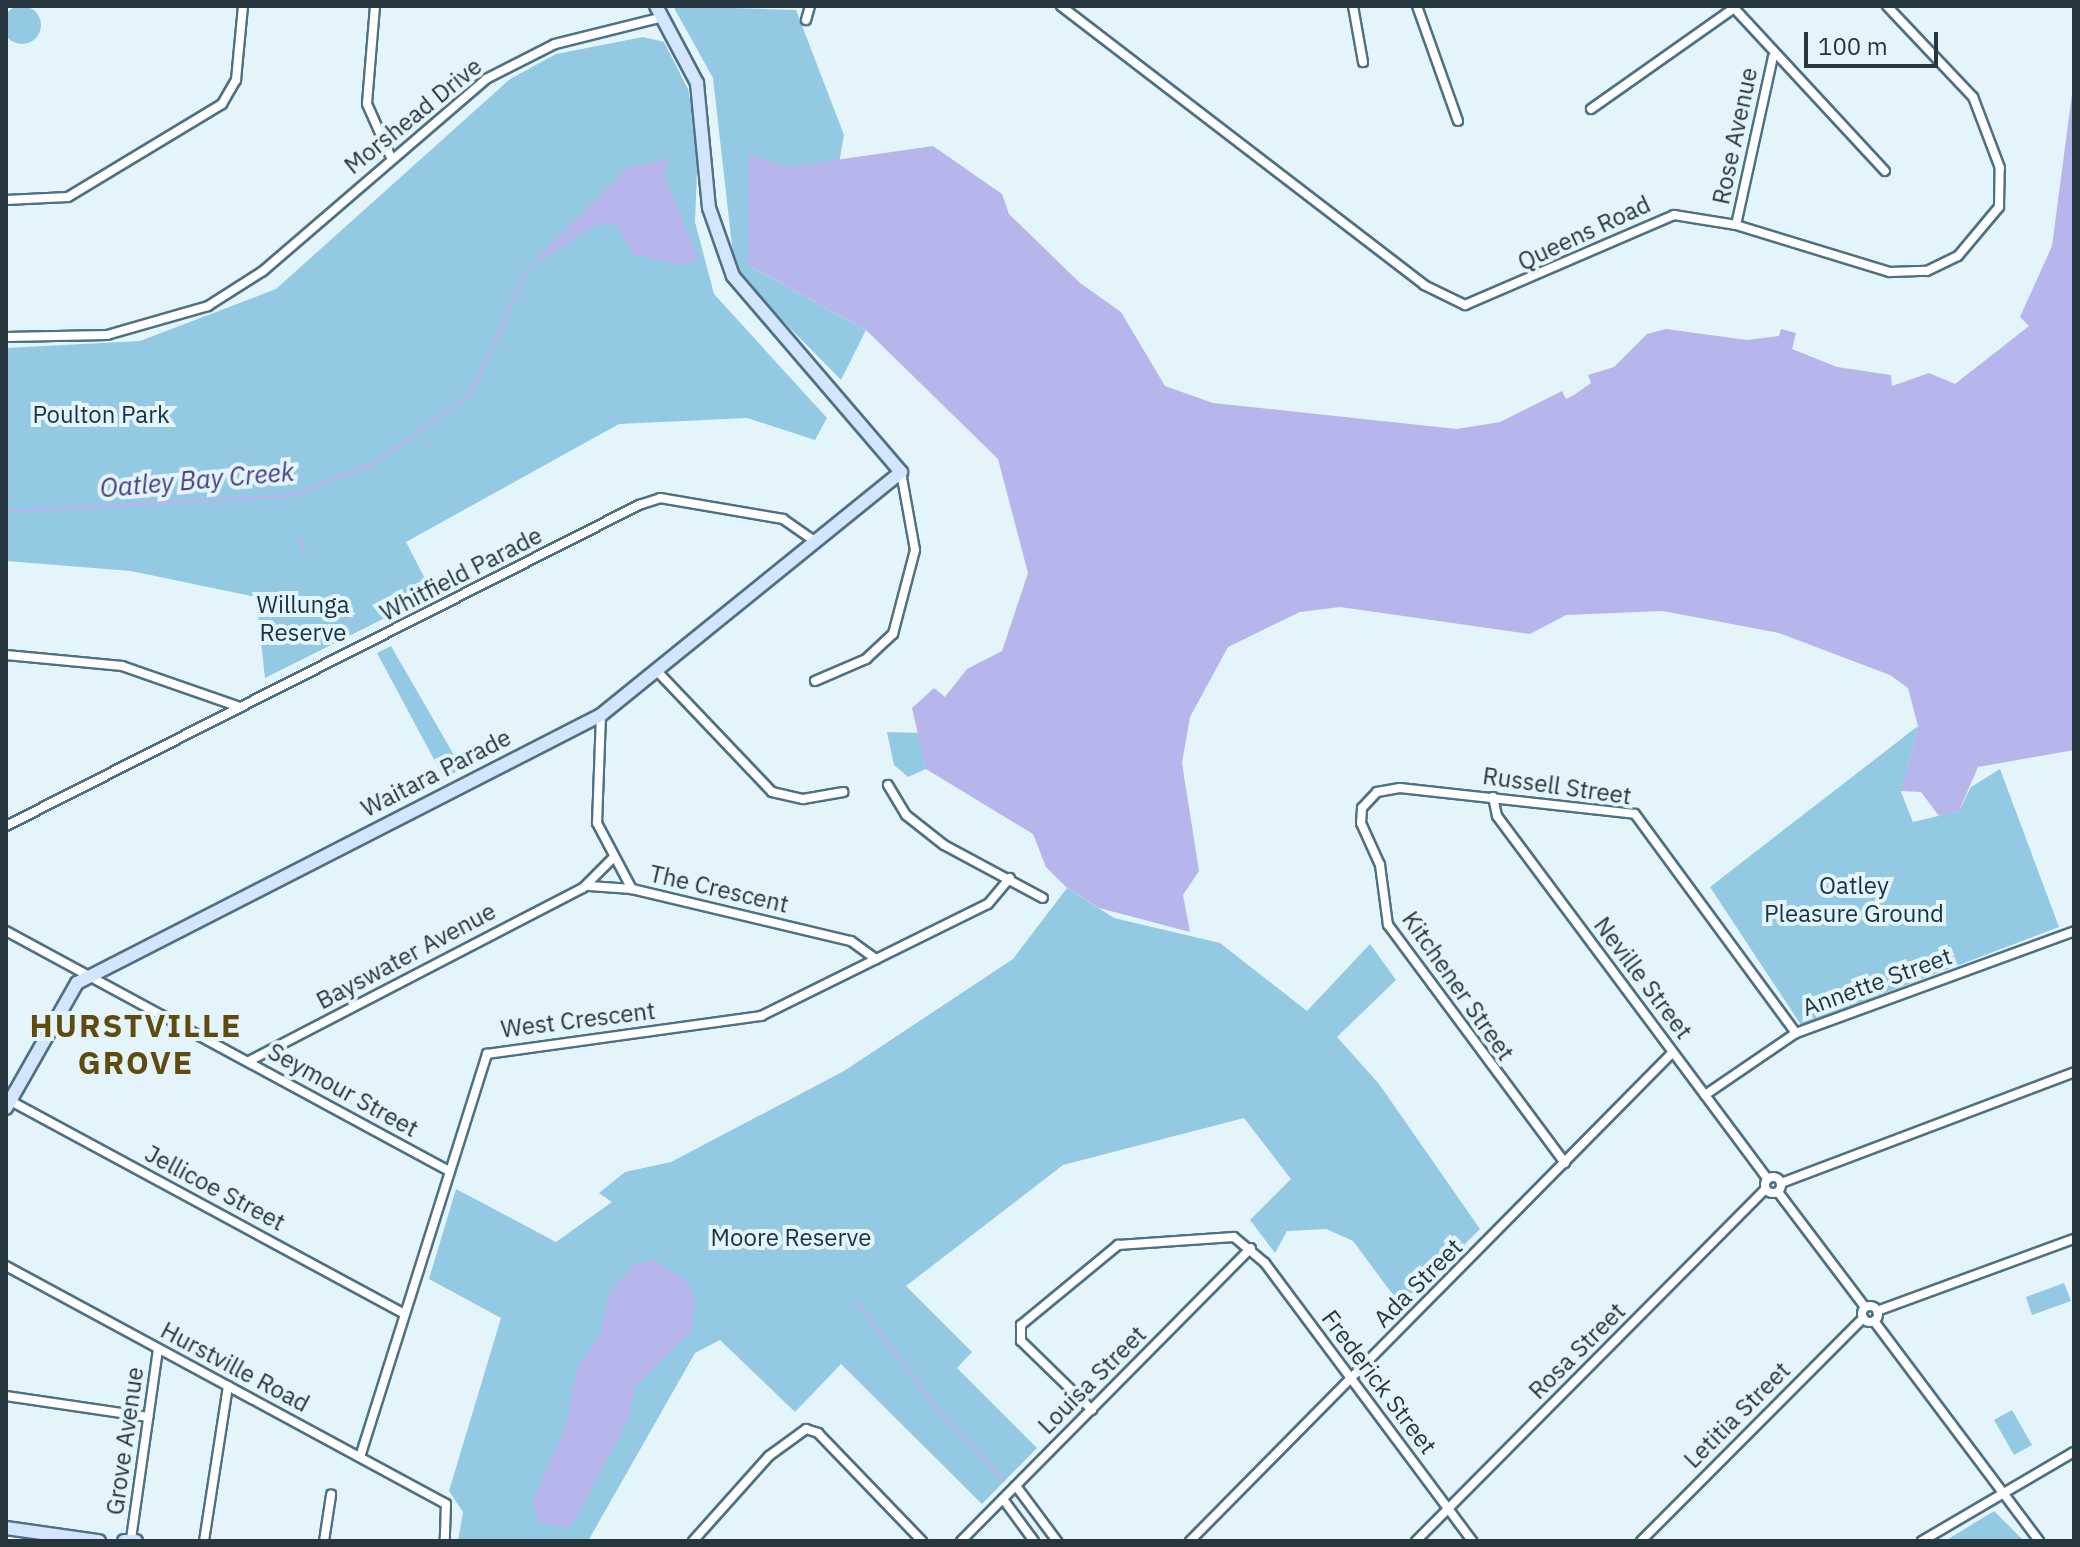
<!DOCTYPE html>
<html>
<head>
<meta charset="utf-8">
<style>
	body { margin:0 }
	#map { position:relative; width:2080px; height:1547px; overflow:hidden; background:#e4f4fb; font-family:"IBM Plex Sans",sans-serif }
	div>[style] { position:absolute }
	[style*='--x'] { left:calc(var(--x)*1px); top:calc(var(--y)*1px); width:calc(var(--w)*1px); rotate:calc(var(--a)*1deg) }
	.green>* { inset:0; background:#94c9e3 }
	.round { border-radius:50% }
	.water>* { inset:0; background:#b7b6ec }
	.stream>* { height:3px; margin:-1.5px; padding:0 1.5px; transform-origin:1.5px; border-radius:1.5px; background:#b7b6ec }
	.roads { filter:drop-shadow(2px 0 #4e7183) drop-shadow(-2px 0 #4e7183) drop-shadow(0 2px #4e7183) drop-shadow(0 -2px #4e7183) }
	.street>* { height:8px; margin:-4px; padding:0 4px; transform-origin:4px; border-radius:4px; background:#fff }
	.street>.ring { margin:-4px; padding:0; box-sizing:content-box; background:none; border:8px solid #fff; border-radius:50% }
	.secondary>* { height:12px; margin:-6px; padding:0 6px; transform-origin:6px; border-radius:6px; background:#d4e5fe }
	span { translate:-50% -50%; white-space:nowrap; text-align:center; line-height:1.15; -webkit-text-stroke:8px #e4f4fb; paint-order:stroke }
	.street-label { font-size:24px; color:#26363e }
	.park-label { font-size:24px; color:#173442 }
	.water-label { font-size:26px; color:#463e80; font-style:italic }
	.district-label { font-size:32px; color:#5f4b0d; font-weight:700; letter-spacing:2px }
	.frame { position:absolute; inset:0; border:8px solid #26363e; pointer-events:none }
	.scale { position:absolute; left:1804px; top:32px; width:134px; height:36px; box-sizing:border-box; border:4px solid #26363e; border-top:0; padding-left:10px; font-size:24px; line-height:28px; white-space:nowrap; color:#26363e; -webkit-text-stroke:6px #e4f4fb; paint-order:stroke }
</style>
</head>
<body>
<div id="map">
	<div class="green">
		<i class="round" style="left:3px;top:6px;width:38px;height:38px"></i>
		<i style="clip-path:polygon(673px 6px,796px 10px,844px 135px,839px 163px,787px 167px,748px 265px,866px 330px,841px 380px,735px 272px,713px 78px)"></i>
		<i style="clip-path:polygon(643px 37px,664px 42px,688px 89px,698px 145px,695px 222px,714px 294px,827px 418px,815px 440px,747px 418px,619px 424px,406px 542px,433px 594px,265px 678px,256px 597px,131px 571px,6px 561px,6px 348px,140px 341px,276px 289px,510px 79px,556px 54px)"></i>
		<i style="clip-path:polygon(391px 646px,462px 769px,444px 778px,377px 653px)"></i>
		<i style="clip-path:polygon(1918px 726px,1901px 792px,1913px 822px,1959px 811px,1971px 787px,2000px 769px,2059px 927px,1801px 1025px,1710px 887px)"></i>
		<i style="clip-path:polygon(887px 732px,919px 733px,926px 769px,908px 777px,894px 765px)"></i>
		<i style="clip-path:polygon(1067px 888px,1114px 918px,1220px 943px,1307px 1011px,1370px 944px,1396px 980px,1337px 1037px,1379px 1084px,1480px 1229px,1402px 1307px,1353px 1241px,1326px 1229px,1287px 1231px,1275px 1253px,1250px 1220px,1291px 1179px,1244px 1118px,1063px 1165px,906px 1286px,972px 1352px,957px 1368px,1037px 1448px,982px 1504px,841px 1364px,795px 1412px,720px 1340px,695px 1353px,588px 1541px,458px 1541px,463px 1512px,449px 1491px,501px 1318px,429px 1279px,456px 1189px,556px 1242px,612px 1202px,599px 1193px,625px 1172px,671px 1162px,844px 1071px,1013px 959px)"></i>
		<i style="clip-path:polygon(2064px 1283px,2071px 1301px,2032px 1315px,2026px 1297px)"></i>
		<i style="clip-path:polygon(2012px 1410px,2032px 1445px,2014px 1455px,1994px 1420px)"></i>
		<i style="clip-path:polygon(1994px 1511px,2024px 1541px,1945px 1541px)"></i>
	</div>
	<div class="water">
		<i style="clip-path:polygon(2074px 79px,2074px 750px,1978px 767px,1959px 811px,1939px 816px,1921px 792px,1901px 791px,1918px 726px,1908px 688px,1890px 675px,1779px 633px,1663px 611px,1566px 615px,1530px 634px,1340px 607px,1300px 612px,1228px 647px,1190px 717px,1182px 763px,1199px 871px,1183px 895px,1190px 932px,1099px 908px,1067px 888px,1046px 867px,1033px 834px,926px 769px,912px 708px,934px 688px,945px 697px,967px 669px,1002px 651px,1028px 573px,998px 459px,866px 330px,748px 265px,749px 154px,787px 167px,933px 146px,1002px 194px,1009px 214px,1080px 283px,1121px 312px,1165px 386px,1213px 403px,1457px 429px,1500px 422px,1562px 391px,1566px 399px,1574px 395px,1591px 383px,1588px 375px,1614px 367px,1647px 334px,1666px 329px,1747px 340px,1779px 336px,1781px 329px,1796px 333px,1792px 349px,1837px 367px,1891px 375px,1892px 386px,1929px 373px,1955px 384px,2029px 326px,2020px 317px,2052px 246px)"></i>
		<i style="clip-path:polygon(672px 158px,663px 172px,699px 260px,681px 265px,633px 254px,616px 224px,596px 225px,525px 271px,627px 168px)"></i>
		<i style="clip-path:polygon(654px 1260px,688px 1282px,695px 1304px,691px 1332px,634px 1389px,628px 1420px,577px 1516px,568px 1528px,538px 1523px,533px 1499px,566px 1426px,577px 1368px,600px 1335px,610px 1292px,634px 1264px)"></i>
	</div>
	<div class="stream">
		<i style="--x:6;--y:511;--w:284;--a:-3.2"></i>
		<i style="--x:290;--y:495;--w:91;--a:-21.2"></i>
		<i style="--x:375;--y:462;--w:117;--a:-35.6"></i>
		<i style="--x:470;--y:394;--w:135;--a:-65.5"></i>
		<i style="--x:299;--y:538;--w:14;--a:69"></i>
		<i style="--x:855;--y:1300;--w:141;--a:53"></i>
		<i style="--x:940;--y:1413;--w:92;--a:46.8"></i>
	</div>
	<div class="roads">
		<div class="street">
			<i style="--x:375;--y:6;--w:98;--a:94.7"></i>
			<i style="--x:367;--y:104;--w:61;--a:65.9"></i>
			<i style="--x:1061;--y:6;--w:458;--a:37.5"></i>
			<i style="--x:1424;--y:285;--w:46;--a:26"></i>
			<i style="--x:1465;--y:305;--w:228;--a:-23.3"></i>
			<i style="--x:1674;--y:215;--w:63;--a:9.2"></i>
			<i style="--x:1736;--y:225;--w:161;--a:17"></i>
			<i style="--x:1890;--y:272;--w:37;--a:-2"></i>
			<i style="--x:1927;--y:271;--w:34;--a:-26"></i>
			<i style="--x:1958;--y:256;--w:64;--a:-50.1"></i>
			<i style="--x:1999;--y:207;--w:39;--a:-89"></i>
			<i style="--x:2000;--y:168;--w:76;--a:-110.8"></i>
			<i style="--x:1973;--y:97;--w:125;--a:-133.4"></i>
			<i style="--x:1353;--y:6;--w:57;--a:79.9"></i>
			<i style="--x:1417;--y:6;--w:122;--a:70.4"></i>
			<i style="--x:806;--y:20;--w:15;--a:-74"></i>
			<i style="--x:1591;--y:109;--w:175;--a:-35.2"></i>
			<i style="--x:1734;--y:8;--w:222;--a:47.2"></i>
			<i style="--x:6;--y:200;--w:62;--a:-2.8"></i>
			<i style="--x:68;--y:197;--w:180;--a:-31.1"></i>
			<i style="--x:222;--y:104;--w:28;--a:-60"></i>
			<i style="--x:236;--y:80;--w:74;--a:-84.6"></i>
			<i style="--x:1736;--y:225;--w:172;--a:-77.6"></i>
			<i style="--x:6;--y:337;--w:101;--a:-1.1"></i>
			<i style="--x:107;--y:335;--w:105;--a:-16"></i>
			<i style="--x:208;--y:306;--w:65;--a:-32.5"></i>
			<i style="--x:263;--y:271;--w:294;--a:-40.7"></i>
			<i style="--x:486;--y:79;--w:77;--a:-26.9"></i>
			<i style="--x:555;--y:44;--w:111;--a:-14"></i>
			<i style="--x:6;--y:655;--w:117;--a:5.4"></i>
			<i style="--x:122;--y:666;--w:125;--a:19.2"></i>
			<i style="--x:656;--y:670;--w:168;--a:46.4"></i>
			<i style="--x:772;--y:792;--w:32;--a:13"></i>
			<i style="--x:803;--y:799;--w:41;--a:-9.9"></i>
			<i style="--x:815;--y:681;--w:56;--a:-23.3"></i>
			<i style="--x:866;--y:659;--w:37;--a:-43"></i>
			<i style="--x:893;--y:634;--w:87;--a:-75.3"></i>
			<i style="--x:915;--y:550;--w:79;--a:-100.2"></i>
			<i style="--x:601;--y:715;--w:108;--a:92.1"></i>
			<i style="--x:597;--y:823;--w:75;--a:62.1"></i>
			<i style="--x:632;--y:889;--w:225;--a:13.4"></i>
			<i style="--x:851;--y:941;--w:31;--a:36"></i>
			<i style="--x:888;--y:785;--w:35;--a:59"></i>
			<i style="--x:906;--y:815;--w:48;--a:38.3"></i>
			<i style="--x:944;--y:845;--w:112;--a:28.2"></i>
			<i style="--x:1493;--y:797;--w:19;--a:78"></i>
			<i style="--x:1497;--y:816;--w:453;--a:53.3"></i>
			<i style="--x:6;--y:826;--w:710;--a:-26.89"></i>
			<i style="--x:639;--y:505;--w:22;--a:-18"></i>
			<i style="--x:660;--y:498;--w:125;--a:9.7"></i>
			<i style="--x:783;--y:519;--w:38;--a:35"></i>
			<i style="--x:589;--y:886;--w:43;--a:4"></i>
			<i style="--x:6;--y:931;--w:504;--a:28.45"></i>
			<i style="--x:249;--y:1061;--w:376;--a:-27.4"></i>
			<i style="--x:583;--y:888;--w:44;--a:-45"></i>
			<i style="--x:1705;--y:1095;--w:110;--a:-34.3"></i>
			<i style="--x:1796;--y:1033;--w:296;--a:-20.1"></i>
			<i style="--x:7;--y:1099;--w:451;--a:28.4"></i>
			<i style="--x:1565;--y:1163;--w:297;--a:-126.6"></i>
			<i style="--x:1388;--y:925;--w:61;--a:-97.6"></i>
			<i style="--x:1380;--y:865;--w:46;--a:-114.3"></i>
			<i style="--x:1361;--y:823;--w:15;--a:-86"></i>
			<i style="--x:1362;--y:808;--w:22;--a:-47"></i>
			<i style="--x:1377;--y:792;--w:23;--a:-10"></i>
			<i style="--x:1400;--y:788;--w:236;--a:6.3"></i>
			<i style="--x:1635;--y:814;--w:272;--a:53.7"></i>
			<i class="ring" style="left:1765px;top:1177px;width:8px;height:8px"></i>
			<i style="--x:1781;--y:1183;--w:313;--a:-20.7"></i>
			<i style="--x:1778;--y:1192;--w:144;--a:52.9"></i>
			<i style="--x:6;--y:1266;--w:500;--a:28.41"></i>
			<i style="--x:446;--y:1504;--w:37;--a:92"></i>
			<i class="ring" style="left:1862px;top:1306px;width:8px;height:8px"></i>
			<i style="--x:1877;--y:1311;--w:210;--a:-20.1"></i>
			<i style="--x:1874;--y:1321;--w:275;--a:53.1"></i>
			<i style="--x:6;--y:1396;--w:144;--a:8.4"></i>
			<i style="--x:1092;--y:1410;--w:99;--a:-135.8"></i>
			<i style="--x:1021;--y:1341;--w:16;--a:-90"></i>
			<i style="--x:1021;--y:1325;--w:126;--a:-39.5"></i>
			<i style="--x:1118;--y:1245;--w:116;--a:-3.9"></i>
			<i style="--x:1234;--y:1237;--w:40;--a:40"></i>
			<i style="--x:1265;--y:1263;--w:347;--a:53.3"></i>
			<i style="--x:360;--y:1457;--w:423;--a:-72.5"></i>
			<i style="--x:487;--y:1054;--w:277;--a:-7.9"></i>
			<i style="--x:761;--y:1016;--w:253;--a:-26.3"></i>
			<i style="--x:988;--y:904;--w:34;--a:-50"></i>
			<i style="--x:1016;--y:1486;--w:69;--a:53.3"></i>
			<i style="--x:1003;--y:1499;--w:52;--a:53.6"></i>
			<i style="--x:131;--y:1539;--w:192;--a:-81.9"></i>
			<i style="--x:204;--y:1541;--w:157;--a:-81.2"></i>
			<i style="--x:324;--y:1541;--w:47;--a:-81.3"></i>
			<i style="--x:693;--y:1541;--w:114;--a:-48.2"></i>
			<i style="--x:769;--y:1456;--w:46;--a:-36.1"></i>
			<i style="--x:806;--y:1429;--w:13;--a:18"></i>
			<i style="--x:818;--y:1433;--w:150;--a:46.1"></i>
			<i style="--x:961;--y:1541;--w:412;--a:-45.3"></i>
			<i style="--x:1190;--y:1541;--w:687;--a:-45.35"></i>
			<i style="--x:1416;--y:1541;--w:496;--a:-45.2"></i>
			<i style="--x:1641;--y:1541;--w:315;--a:-45.1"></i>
			<i style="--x:1922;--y:1541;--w:176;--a:-30.4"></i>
		</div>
		<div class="secondary">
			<i style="--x:6;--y:1108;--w:144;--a:-60.4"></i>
			<i style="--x:77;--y:983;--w:589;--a:-27.09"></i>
			<i style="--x:601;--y:715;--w:386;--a:-39"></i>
			<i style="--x:901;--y:472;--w:258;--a:-130.6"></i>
			<i style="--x:733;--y:276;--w:72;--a:-109.4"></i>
			<i style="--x:709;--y:208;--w:126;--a:-95.5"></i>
			<i style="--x:697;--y:83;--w:87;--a:-118"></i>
			<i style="--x:6;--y:1528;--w:94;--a:8"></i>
			<i style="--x:124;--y:1541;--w:12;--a:0"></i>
		</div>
	</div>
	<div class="street-label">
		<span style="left:413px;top:116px;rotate:-39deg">Morshead Drive</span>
		<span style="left:1735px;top:136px;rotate:-78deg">Rose Avenue</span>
		<span style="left:1584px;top:233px;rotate:-25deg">Queens Road</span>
		<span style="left:461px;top:574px;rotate:-27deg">Whitfield Parade</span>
		<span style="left:436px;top:773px;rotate:-27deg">Waitara Parade</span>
		<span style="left:1557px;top:786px;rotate:8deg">Russell Street</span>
		<span style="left:719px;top:889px;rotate:13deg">The Crescent</span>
		<span style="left:406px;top:956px;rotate:-28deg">Bayswater Avenue</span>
		<span style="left:1643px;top:978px;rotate:53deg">Neville Street</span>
		<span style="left:1877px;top:982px;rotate:-20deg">Annette Street</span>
		<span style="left:1458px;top:986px;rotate:55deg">Kitchener Street</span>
		<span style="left:578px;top:1020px;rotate:-7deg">West Crescent</span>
		<span style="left:343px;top:1090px;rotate:29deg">Seymour Street</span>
		<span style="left:215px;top:1188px;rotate:28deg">Jellicoe Street</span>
		<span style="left:1418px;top:1283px;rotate:-45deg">Ada Street</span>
		<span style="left:1577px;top:1351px;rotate:-45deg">Rosa Street</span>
		<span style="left:235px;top:1367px;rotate:28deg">Hurstville Road</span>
		<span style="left:1092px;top:1380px;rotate:-45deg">Louisa Street</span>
		<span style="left:1379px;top:1382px;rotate:53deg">Frederick Street</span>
		<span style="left:1737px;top:1415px;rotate:-45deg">Letitia Street</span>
		<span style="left:125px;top:1441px;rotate:-82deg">Grove Avenue</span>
	</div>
	<div class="park-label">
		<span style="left:101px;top:415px">Poulton Park</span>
		<span style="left:303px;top:619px">Willunga<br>Reserve</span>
		<span style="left:1854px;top:900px">Oatley<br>Pleasure Ground</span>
		<span style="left:791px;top:1238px">Moore Reserve</span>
	</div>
	<div class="water-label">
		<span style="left:197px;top:480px;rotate:-5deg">Oatley Bay Creek</span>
	</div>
	<div class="district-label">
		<span style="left:136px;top:1044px">HURSTVILLE<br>GROVE</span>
	</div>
	<div class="frame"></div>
	<div class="scale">100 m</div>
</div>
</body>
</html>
